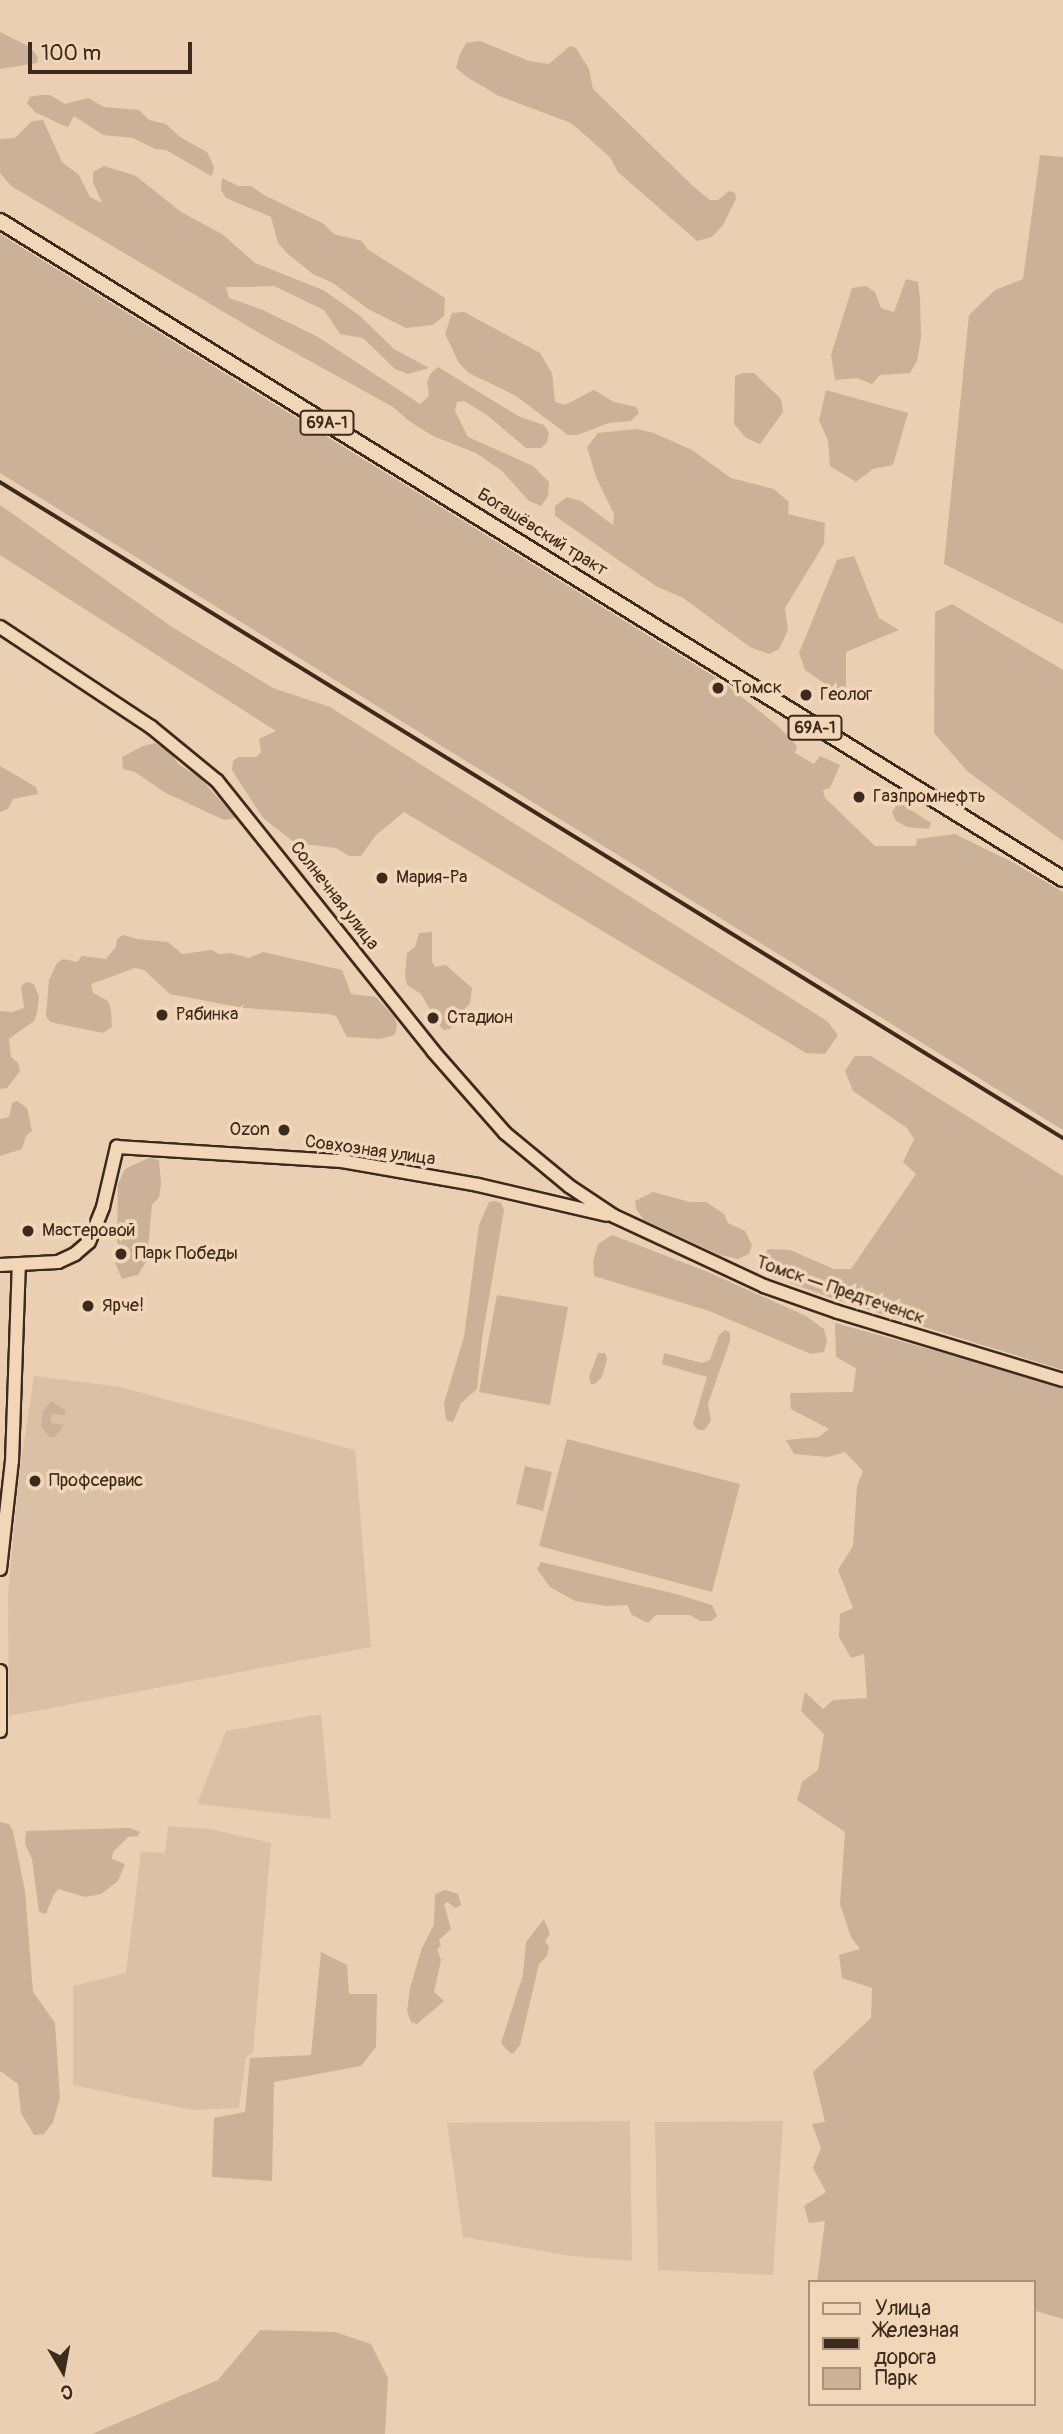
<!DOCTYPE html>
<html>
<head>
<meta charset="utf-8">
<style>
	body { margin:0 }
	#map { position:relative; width:1063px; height:2434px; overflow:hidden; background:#ebcfb2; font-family:Pangolin,sans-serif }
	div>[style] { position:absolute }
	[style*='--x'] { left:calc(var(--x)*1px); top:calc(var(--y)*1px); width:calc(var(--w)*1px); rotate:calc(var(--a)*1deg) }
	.built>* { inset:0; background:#dac0a4 }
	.green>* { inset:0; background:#cab197 }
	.roads { filter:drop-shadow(2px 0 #3b2a1e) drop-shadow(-2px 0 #3b2a1e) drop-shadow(0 2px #3b2a1e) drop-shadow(0 -2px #3b2a1e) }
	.tertiary>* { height:12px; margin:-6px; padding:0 6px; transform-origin:6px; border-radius:6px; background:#f2d6b8 }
	.secondary>* { height:12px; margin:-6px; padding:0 6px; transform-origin:6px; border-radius:6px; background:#f2d6b8 }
	.primary>* { height:14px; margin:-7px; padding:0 7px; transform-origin:7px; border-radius:7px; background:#f2d6b8 }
	.rail>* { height:3.5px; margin:-1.75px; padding:0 1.75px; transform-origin:1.75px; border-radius:1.75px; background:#3b2a1e }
	.dots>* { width:19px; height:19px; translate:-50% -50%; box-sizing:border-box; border:4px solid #f2d6b8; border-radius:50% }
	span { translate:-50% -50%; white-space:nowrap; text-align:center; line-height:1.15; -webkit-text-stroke:7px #f2d6b8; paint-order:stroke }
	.shield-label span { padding:2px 5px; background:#f2d6b8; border:2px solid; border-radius:5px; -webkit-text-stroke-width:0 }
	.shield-label { font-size:16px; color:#3b2a1e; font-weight:700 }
	.street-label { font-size:18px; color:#3b2a1e }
	.poi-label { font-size:18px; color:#3b2a1e }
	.left { translate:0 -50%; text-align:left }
	.right { translate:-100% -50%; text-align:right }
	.legend { position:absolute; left:808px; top:2280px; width:228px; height:126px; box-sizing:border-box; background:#f2d6b8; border:2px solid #a9917a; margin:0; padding:9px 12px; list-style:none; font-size:21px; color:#3b2a1e }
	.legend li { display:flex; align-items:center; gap:14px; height:35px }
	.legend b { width:35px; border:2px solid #a9917a }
	.north { position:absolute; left:28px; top:2336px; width:70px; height:70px; -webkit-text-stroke:5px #f2d6b8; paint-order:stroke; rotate:170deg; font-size:19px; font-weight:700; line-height:28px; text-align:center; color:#3b2a1e }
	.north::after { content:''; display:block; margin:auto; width:24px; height:32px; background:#3b2a1e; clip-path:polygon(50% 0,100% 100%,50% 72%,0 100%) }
	.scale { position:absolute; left:28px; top:42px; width:164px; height:32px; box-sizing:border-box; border:4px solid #3b2a1e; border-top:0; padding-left:9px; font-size:21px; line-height:24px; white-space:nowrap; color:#3b2a1e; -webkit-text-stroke:5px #f2d6b8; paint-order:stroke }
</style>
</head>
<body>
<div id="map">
	<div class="built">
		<i style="clip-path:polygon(34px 1376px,120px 1387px,355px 1450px,371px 1647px,9px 1716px,8px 1595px,19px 1476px)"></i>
		<i style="clip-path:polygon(321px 1714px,331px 1819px,197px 1804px,226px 1731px)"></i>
		<i style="clip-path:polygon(168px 1826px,210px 1829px,271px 1843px,253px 2053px,246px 2057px,239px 2108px,192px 2110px,73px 2085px,73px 1986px,126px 1973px,141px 1852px,165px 1853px)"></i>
		<i style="clip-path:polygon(630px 2121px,632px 2261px,571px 2256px,463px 2237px,447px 2123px)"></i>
		<i style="clip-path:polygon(783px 2121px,773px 2275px,658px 2270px,655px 2122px)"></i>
	</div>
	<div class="green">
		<i style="clip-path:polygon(0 32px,30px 47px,38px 57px,37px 63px,0 69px)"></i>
		<i style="clip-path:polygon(480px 41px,529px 61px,549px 64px,570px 46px,576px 48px,589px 69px,593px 89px,694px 187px,710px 200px,718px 200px,729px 191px,735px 193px,736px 199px,723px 225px,712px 237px,697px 241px,618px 172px,610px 157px,571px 123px,497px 95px,467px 77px,456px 68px,460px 54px,466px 43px)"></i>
		<i style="clip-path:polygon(40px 95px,50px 95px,65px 104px,88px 98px,104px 107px,139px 110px,149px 120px,166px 124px,180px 137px,207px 152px,214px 167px,213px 173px,211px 176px,166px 150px,155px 149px,133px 138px,103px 135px,74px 116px,68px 127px,62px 125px,35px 112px,27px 103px,30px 97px)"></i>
		<i style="clip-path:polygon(43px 120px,62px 162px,79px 175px,90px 197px,102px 203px,93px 182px,93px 172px,104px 166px,136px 176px,181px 212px,222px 234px,255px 263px,323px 290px,359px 315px,394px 349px,429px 368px,408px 374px,395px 369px,363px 338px,340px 334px,324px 310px,274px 286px,226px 287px,229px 298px,263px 310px,318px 337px,420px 404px,429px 396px,427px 382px,431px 373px,438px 367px,520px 417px,544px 425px,549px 433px,547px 442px,541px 448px,526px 448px,487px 415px,464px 401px,457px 402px,455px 411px,468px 437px,533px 466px,549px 482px,548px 496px,541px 506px,529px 501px,502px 471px,476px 453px,433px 436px,409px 421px,393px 407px,261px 334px,11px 186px,0 173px,0 139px,15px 138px,32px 121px)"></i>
		<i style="clip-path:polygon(1040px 155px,1063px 157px,1063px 624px,944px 564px,969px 315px,995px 290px,1023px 279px)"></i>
		<i style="clip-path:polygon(222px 178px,238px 186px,251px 186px,264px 195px,324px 224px,334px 234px,362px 241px,367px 249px,445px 298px,444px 316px,433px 325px,406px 328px,368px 309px,333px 283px,313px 274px,288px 254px,278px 243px,271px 217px,226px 198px,221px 190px)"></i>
		<i style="clip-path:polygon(0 234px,723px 682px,778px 726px,797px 746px,795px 753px,814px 764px,820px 756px,840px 765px,830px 788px,823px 790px,825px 798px,875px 846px,916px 846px,917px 839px,955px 834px,1014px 863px,1063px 892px,1063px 1130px,0 473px)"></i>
		<i style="clip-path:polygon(906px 279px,918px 282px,920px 298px,921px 338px,917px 361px,910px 373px,880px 375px,872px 384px,857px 378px,835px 380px,831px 355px,852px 288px,866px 286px,875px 292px,881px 308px,894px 312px)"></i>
		<i style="clip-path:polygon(464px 312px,540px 353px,552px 373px,555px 402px,565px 405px,594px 390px,614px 402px,636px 407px,639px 413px,631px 421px,609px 423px,577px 435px,568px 435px,516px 396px,469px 373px,459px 363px,445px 334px,452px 313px)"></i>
		<i style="clip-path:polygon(743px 373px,754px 373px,781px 399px,783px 412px,760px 444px,746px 438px,734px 424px,735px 376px)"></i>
		<i style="clip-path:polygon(826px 390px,908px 413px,893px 465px,873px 469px,856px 482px,830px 466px,828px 441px,819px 420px)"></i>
		<i style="clip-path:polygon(636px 429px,654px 433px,692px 450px,731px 478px,774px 489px,789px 502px,788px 514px,825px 523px,824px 544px,785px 608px,788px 630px,779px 649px,769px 654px,750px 647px,683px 598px,656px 586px,555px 516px,555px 506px,567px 497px,581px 501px,613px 525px,614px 514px,596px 477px,587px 447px,598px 433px)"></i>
		<i style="clip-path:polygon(0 505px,172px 627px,273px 688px,330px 707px,827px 1021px,838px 1035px,825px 1054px,806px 1053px,404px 812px,376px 835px,361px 856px,349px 856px,336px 848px,295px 843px,263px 818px,232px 770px,233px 761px,238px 757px,256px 757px,261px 752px,259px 739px,276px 731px,0 555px)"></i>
		<i style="clip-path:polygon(854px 556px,879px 618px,899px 630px,846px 652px,846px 698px,805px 670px,799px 653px,837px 560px)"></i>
		<i style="clip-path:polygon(952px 604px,1063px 670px,1063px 841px,968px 772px,934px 733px,935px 612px)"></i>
		<i style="clip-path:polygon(155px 743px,170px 751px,178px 764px,199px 777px,236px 818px,224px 820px,164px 792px,135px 772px,123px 769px,122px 757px,143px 746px)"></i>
		<i style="clip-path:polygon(0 766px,36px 787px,38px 794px,13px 799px,8px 809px,0 812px)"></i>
		<i style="clip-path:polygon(903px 805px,931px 823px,929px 829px,907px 827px,896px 821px,892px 812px,896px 806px)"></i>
		<i style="clip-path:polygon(432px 932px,432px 962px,435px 967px,446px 965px,472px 988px,470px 1003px,459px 1015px,457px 1025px,449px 1029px,444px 1030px,439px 1025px,421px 994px,407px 985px,405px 976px,407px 953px,415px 947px,419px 933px)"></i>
		<i style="clip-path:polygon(123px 935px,137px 939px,168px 942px,182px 954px,211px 950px,219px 954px,231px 953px,249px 958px,263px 952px,342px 970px,351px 994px,376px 997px,395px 1018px,397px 1026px,395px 1035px,380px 1039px,347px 1037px,336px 1016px,328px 1014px,244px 1008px,170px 994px,144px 970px,135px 968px,91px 984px,93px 993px,108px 1001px,111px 1010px,112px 1027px,103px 1033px,50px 1022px,46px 1016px,49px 980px,57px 963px,63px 959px,77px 962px,82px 956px,106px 959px,116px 947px,117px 939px)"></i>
		<i style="clip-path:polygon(26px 982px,34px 984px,39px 997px,37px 1012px,34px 1021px,9px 1039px,11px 1057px,18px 1063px,20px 1071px,7px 1088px,0 1089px,0 1011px,12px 1012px,24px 1008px,21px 987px)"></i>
		<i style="clip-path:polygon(855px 1056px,871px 1056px,1063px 1176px,1063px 1370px,840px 1301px,769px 1275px,760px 1263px,768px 1249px,790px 1250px,834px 1269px,851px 1269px,916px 1174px,903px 1162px,914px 1139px,907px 1128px,853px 1091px,845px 1071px)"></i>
		<i style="clip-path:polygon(17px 1101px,27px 1108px,32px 1131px,26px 1136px,22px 1149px,0 1156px,0 1119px,9px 1117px,12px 1103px)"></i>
		<i style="clip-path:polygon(149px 1158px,159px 1160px,161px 1184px,159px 1197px,152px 1205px,147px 1260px,138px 1275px,122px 1279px,115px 1263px,126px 1251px,117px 1243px,118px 1184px,125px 1169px)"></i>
		<i style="clip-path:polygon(653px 1192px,690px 1202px,706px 1202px,724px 1214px,728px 1223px,745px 1231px,752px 1245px,749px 1254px,738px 1259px,720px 1255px,644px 1220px,636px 1209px,635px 1201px)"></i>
		<i style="clip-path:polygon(494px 1201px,501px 1203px,504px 1210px,482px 1339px,477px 1389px,461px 1403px,453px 1422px,446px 1420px,444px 1403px,464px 1337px,479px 1225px,489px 1202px)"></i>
		<i style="clip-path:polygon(612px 1235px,708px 1272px,806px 1316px,824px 1329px,827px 1341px,824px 1352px,811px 1354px,709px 1311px,594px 1276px,593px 1261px,598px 1244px)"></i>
		<i style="clip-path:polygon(497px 1295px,568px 1307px,550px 1405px,479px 1392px)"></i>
		<i style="clip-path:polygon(835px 1323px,1063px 1386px,1063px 2319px,1033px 2310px,1033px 2282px,817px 2282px,825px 2221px,809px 2223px,804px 2206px,826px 2192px,813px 2168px,821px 2148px,812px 2124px,825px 2122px,813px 2072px,871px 2018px,872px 1988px,842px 1978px,839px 1955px,860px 1949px,851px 1937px,840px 1904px,845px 1832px,797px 1800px,802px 1782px,818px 1770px,824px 1734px,801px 1711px,805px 1692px,823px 1709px,833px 1700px,867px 1698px,864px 1654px,851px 1658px,839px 1637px,840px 1614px,853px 1608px,838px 1570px,853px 1546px,857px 1486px,863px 1471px,845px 1452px,828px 1457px,794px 1454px,786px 1440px,819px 1437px,829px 1429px,791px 1409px,790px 1393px,853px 1392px,856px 1368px,836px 1357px)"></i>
		<i style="clip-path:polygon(725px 1330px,730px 1333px,730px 1341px,708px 1404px,711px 1421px,704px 1430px,698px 1430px,693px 1424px,707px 1377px,662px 1364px,664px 1353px,702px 1363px,710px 1360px,719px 1335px)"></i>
		<i style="clip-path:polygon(598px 1353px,605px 1353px,607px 1359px,602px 1377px,595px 1384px,591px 1384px,589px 1377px)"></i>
		<i style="clip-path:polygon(51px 1401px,65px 1410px,65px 1415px,51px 1414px,51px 1423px,64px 1425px,55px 1437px,49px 1437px,41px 1426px,43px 1411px)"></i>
		<i style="clip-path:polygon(567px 1439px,740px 1484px,712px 1592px,539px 1546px)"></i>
		<i style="clip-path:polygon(525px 1466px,552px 1472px,543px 1511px,516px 1504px)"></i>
		<i style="clip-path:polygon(541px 1562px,676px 1594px,712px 1605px,717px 1616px,711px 1621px,700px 1621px,690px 1615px,656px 1615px,648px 1623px,632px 1615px,627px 1605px,606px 1606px,575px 1601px,550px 1587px,537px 1569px)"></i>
		<i style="clip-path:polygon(0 1822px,9px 1824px,13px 1831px,25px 1891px,33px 1992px,55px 2023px,60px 2098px,53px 2122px,44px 2134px,34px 2135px,21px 2113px,18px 2084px,0 2071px)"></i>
		<i style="clip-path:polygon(130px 1828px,140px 1832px,138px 1836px,128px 1837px,113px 1852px,112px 1859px,125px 1864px,118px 1881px,101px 1894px,85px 1897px,59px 1889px,54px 1894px,46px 1914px,39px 1912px,32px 1859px,25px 1844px,26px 1831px)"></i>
		<i style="clip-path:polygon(445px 1890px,458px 1894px,461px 1905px,455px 1908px,448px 1902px,444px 1904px,451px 1929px,439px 1940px,441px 1946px,437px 1949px,441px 1960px,434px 1992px,444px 2001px,417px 2024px,411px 2022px,407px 2011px,410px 1988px,422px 1948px,434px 1925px,435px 1894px)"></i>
		<i style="clip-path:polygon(544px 1919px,550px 1934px,545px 1941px,549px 1947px,547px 1956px,539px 1964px,520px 2045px,514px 2053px,510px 2053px,501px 2043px,523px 1975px,526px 1942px)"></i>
		<i style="clip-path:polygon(321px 1952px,347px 1965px,349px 1994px,377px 1994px,376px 2047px,361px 2066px,274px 2082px,272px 2181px,212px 2177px,214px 2118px,245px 2112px,250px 2058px,311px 2055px)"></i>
		<i style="clip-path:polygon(260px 2330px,335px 2332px,371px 2344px,388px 2378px,385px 2434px,92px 2434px,218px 2380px)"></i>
	</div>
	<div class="roads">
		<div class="tertiary">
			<i style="--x:0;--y:627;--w:181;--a:33.5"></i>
			<i style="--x:151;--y:727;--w:85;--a:39.3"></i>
			<i style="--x:217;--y:781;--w:346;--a:51.3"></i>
			<i style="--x:433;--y:1051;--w:109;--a:48.7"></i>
			<i style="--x:505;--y:1133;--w:83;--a:39.6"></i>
			<i style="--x:569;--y:1186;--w:54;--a:33.7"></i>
			<i style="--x:0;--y:1265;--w:58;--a:-3"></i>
			<i style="--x:58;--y:1262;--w:19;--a:-25"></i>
			<i style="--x:75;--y:1254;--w:18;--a:-41"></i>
			<i style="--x:89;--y:1242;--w:38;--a:-68"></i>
			<i style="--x:103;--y:1207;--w:62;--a:-76.9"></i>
			<i style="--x:117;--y:1147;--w:225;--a:3.6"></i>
			<i style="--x:342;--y:1161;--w:138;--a:10"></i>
			<i style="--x:478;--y:1185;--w:132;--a:13.1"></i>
			<i style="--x:0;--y:1569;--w:109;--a:-83.7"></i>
			<i style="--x:12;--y:1461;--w:196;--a:-88"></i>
			<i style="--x:0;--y:1671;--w:60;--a:90"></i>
		</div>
		<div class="secondary">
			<i style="--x:614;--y:1216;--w:166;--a:25"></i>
			<i style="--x:764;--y:1286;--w:78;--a:19.4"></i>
			<i style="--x:838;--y:1312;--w:235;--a:16.8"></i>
		</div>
		<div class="primary">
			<i style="--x:0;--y:221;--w:1250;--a:31.76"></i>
		</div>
	</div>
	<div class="rail">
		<i style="--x:0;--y:482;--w:1249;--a:31.68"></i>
	</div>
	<div class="dots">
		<i style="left:718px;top:688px;background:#3b2a1e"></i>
		<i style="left:806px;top:695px;background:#3b2a1e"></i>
		<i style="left:859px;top:797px;background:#3b2a1e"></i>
		<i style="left:382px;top:878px;background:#3b2a1e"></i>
		<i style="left:162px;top:1015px;background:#3b2a1e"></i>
		<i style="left:433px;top:1018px;background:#3b2a1e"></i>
		<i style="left:284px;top:1130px;background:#3b2a1e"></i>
		<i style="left:28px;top:1231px;background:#3b2a1e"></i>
		<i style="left:121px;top:1254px;background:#3b2a1e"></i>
		<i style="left:88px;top:1306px;background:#3b2a1e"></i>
		<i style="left:35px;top:1481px;background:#3b2a1e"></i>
	</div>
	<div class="shield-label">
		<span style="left:327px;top:423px">69А-1</span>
		<span style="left:815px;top:728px">69А-1</span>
	</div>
	<div class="street-label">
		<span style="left:542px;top:533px;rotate:32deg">Богашёвский тракт</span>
		<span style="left:334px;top:896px;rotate:52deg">Солнечная улица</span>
		<span style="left:370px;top:1151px;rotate:8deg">Совхозная улица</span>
		<span style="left:840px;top:1291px;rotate:19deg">Томск — Предтеченск</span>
	</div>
	<div class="poi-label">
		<span class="left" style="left:732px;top:688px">Томск</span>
		<span class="left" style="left:820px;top:695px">Геолог</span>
		<span class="left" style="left:873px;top:797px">Газпромнефть</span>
		<span class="left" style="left:396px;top:878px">Мария-Ра</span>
		<span class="left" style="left:176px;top:1015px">Рябинка</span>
		<span class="left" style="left:447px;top:1018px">Стадион</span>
		<span class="right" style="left:270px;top:1130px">Ozon</span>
		<span class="left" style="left:42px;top:1231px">Мастеровой</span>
		<span class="left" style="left:135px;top:1254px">Парк Победы</span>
		<span class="left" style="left:102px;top:1306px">Ярче!</span>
		<span class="left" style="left:49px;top:1481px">Профсервис</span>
	</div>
	<ul class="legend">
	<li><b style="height:9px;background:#f2d6b8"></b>Улица</li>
	<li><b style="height:9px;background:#3b2a1e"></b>Железная дорога</li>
	<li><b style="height:19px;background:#cab197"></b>Парк</li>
	</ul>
	<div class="north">С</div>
	<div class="scale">100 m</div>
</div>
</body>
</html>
